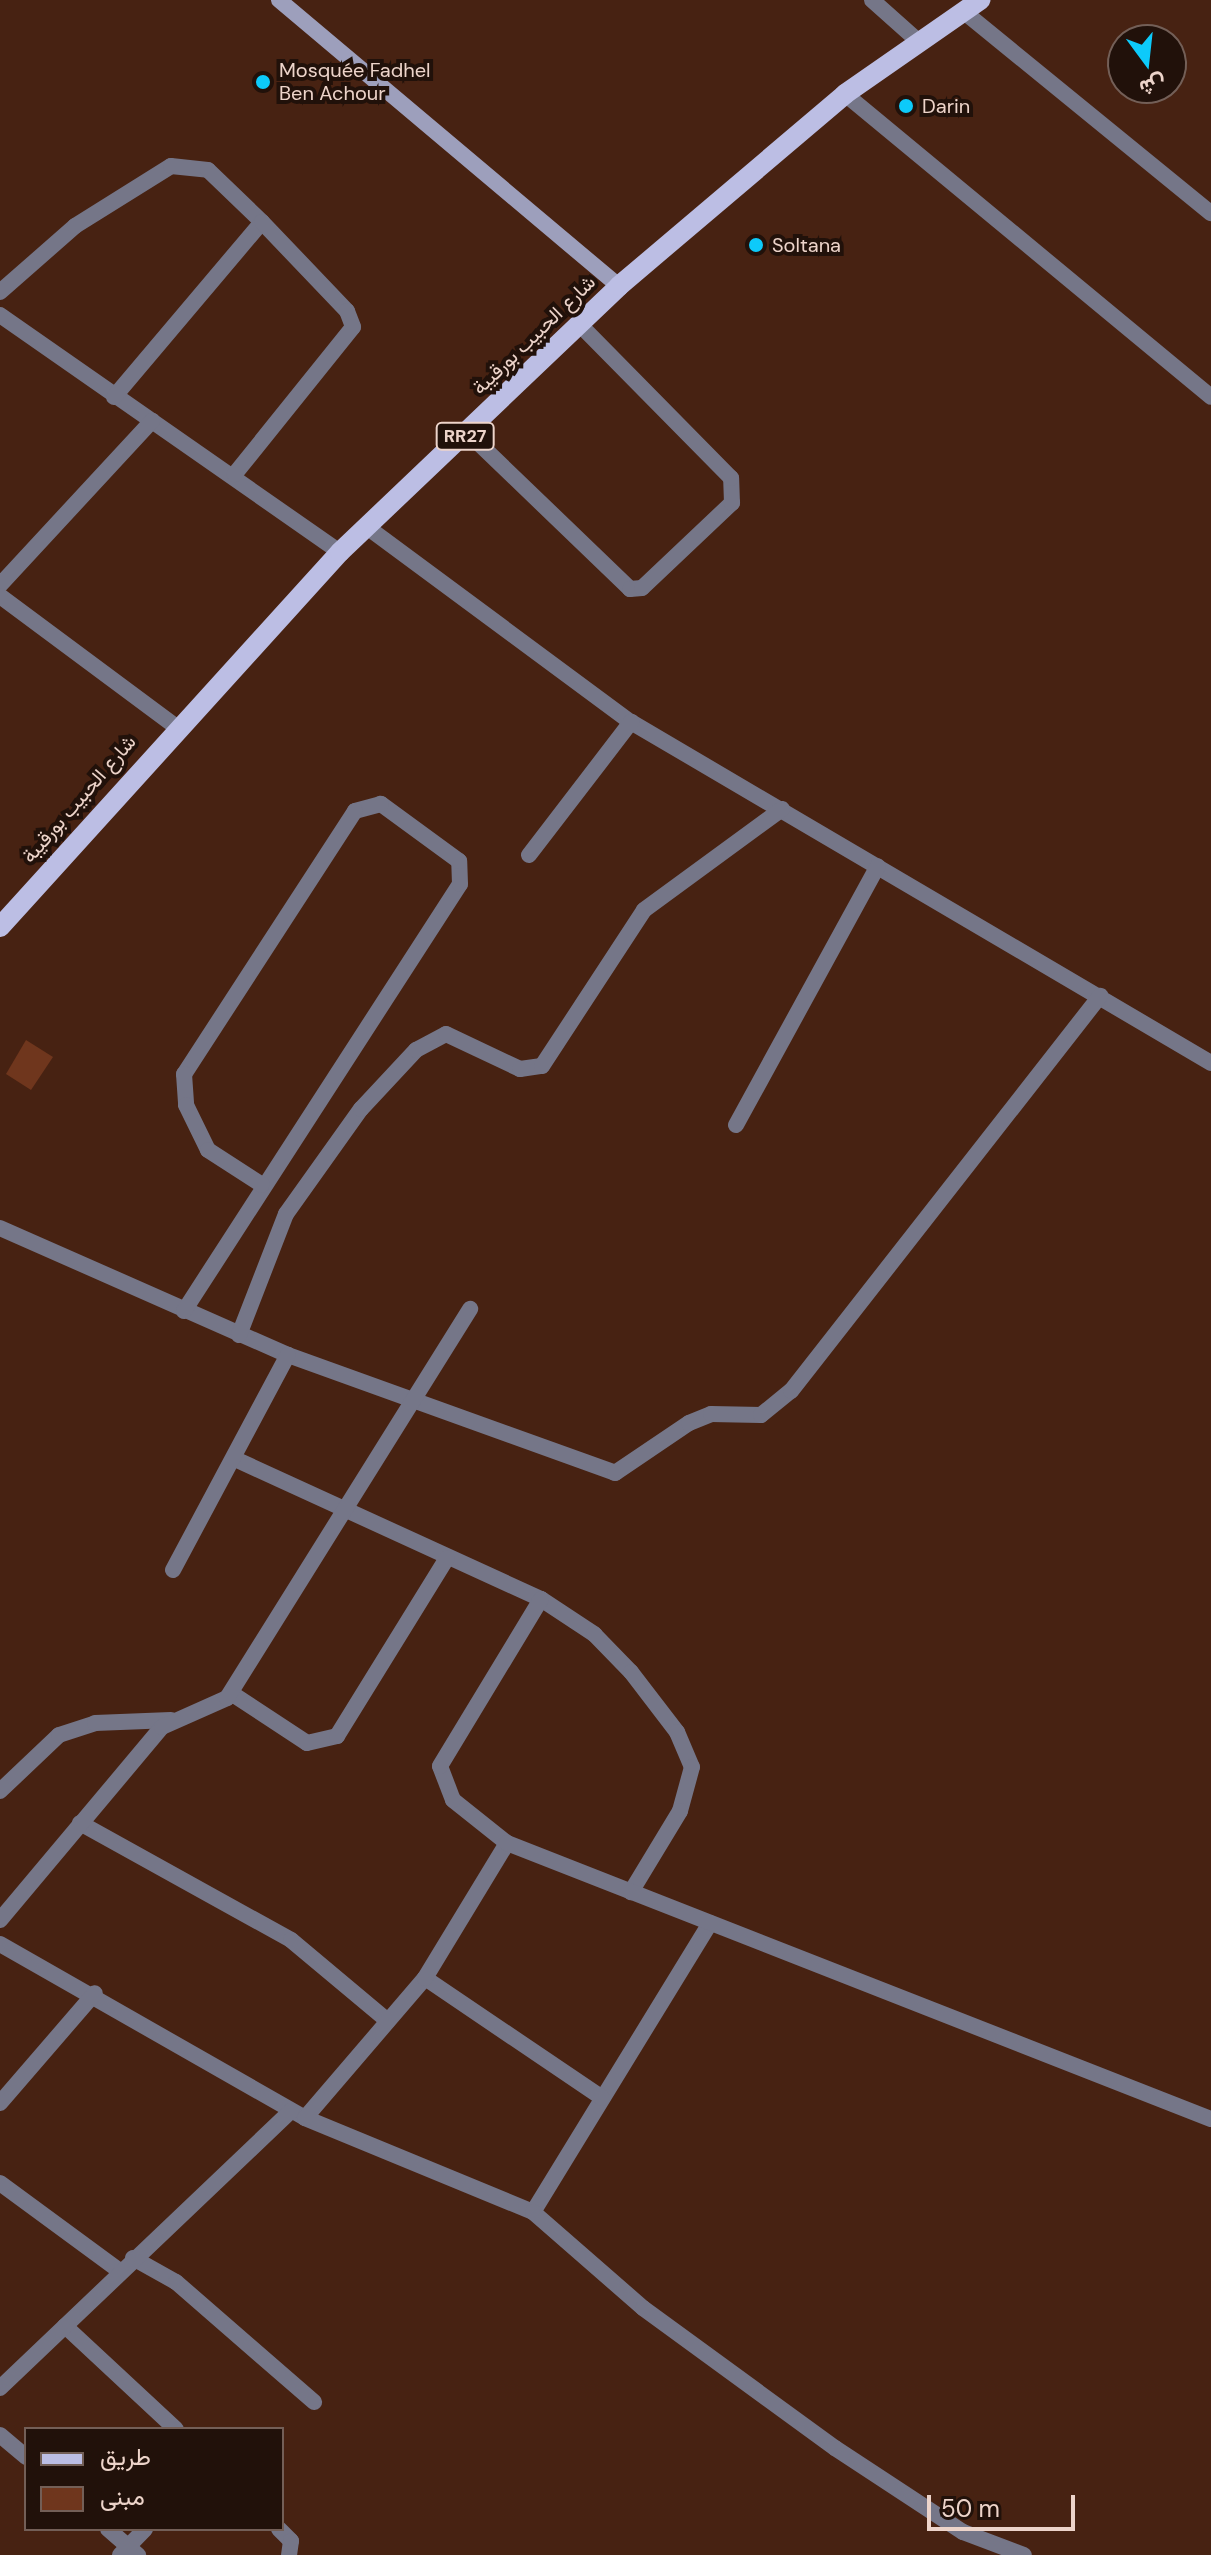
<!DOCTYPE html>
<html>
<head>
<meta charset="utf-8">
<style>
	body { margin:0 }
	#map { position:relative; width:1211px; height:2555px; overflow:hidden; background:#472212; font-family:"DM Sans",Vazirmatn,sans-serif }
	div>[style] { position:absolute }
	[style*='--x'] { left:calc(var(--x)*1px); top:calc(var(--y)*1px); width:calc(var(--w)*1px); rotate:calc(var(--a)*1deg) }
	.building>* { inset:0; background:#6f361d }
	.street>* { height:16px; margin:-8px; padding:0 8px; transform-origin:8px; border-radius:8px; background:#757688 }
	.secondary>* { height:16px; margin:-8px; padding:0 8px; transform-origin:8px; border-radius:8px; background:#9d9fbc }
	.primary>* { height:20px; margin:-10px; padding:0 10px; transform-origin:10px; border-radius:10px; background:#bcbee4 }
	.dots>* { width:22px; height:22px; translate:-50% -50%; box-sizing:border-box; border:4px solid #21110a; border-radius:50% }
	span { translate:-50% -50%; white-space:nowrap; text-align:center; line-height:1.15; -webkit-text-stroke:8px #21110a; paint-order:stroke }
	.shield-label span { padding:2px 6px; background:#21110a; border:2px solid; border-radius:6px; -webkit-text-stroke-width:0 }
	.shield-label { font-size:18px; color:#edd4ca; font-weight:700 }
	.poi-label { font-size:20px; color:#edd4ca }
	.left { translate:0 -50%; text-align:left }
	.street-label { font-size:20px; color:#edd4ca }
	.legend { position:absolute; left:24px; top:2427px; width:260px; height:104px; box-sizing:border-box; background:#21110a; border:2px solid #735f57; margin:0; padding:10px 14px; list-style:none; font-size:24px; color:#edd4ca }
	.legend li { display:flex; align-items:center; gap:16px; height:40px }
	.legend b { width:40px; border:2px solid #735f57 }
	.north { position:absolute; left:1107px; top:24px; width:80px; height:80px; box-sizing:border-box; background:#21110a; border:2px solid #735f57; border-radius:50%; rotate:165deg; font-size:22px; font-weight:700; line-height:32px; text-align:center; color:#edd4ca }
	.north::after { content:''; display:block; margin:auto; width:28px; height:36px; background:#0dcafa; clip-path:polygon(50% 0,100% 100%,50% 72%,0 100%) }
	.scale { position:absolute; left:927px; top:2495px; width:148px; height:36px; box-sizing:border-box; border:4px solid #edd4ca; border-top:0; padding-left:10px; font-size:24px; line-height:28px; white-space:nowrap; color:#edd4ca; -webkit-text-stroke:6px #21110a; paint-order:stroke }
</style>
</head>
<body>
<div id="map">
	<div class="building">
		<i style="clip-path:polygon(26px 1040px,53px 1057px,31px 1090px,6px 1074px)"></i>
	</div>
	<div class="street">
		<i style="--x:872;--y:0;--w:62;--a:41.7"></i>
		<i style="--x:963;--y:11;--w:320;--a:39.2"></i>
		<i style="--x:845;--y:94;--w:475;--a:39.6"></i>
		<i style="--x:0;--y:292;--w:100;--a:-41.3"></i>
		<i style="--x:75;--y:226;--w:113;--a:-32"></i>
		<i style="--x:171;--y:166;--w:37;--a:6"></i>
		<i style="--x:208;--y:170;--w:75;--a:43.9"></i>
		<i style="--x:0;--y:315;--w:414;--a:34.9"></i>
		<i style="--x:114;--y:397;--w:229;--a:-49.8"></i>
		<i style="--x:262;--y:222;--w:123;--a:46.3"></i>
		<i style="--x:347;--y:311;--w:17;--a:69"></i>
		<i style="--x:353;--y:327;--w:189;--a:128.8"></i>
		<i style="--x:468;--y:433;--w:225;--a:43.9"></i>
		<i style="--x:630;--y:589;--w:12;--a:-5"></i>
		<i style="--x:642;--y:588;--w:124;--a:-43.4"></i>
		<i style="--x:732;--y:503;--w:25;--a:-92"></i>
		<i style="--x:731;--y:478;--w:215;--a:-134.6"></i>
		<i style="--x:367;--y:527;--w:328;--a:36.5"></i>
		<i style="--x:631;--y:722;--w:673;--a:30.45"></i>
		<i style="--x:0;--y:585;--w:224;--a:-47.2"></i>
		<i style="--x:0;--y:596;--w:218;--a:36.6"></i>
		<i style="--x:529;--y:855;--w:168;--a:-52.5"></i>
		<i style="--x:736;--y:1125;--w:295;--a:-61.3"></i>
		<i style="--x:0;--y:1228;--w:315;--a:23.8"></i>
		<i style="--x:288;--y:1355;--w:348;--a:19.8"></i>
		<i style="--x:615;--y:1473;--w:89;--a:-34"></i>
		<i style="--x:689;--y:1423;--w:24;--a:-22"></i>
		<i style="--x:711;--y:1414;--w:50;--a:1.1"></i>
		<i style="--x:761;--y:1415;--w:38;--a:-39"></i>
		<i style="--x:791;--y:1391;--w:502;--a:-51.96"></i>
		<i style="--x:184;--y:1311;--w:508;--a:-57.12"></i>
		<i style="--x:460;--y:884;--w:23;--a:-92"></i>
		<i style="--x:459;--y:861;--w:97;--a:-143.8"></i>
		<i style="--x:381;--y:804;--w:27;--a:165"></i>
		<i style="--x:355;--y:811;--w:314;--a:123"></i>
		<i style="--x:184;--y:1074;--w:31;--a:86"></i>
		<i style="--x:186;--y:1105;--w:50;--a:63.9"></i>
		<i style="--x:208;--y:1150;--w:64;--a:32.9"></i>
		<i style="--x:239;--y:1335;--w:130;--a:-68.8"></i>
		<i style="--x:286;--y:1214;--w:129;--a:-54.5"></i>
		<i style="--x:361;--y:1109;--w:81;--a:-47"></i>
		<i style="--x:416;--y:1050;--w:34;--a:-28"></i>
		<i style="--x:446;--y:1034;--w:82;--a:25.3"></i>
		<i style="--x:520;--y:1069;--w:22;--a:-8"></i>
		<i style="--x:542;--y:1066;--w:186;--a:-56.8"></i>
		<i style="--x:644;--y:910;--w:171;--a:-36.2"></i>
		<i style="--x:235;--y:1459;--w:337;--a:24.6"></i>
		<i style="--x:541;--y:1599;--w:64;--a:33.4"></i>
		<i style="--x:594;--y:1634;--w:53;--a:45.8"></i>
		<i style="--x:631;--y:1672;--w:76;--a:52.5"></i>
		<i style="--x:677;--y:1732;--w:38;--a:67"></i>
		<i style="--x:692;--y:1767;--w:46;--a:105.3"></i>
		<i style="--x:680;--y:1811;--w:95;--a:121.2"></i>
		<i style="--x:173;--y:1570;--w:244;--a:-61.9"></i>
		<i style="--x:231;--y:1693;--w:91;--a:33.3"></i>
		<i style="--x:307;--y:1743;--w:31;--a:-13"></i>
		<i style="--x:337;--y:1736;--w:209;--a:-58.3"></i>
		<i style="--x:0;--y:1791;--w:81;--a:-43.5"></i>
		<i style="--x:59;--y:1735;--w:38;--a:-18"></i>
		<i style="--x:95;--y:1723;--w:76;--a:-2.3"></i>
		<i style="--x:80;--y:1823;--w:241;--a:29"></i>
		<i style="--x:291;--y:1940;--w:126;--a:39.9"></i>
		<i style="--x:507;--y:1843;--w:69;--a:-141.5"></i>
		<i style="--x:453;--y:1800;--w:36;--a:-111"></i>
		<i style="--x:440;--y:1766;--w:195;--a:-58.8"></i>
		<i style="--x:0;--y:1920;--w:252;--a:-50"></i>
		<i style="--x:162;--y:1727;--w:71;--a:-24"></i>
		<i style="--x:227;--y:1698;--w:459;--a:-58"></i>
		<i style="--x:0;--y:1944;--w:351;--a:29.7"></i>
		<i style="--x:305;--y:2118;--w:247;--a:22.4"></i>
		<i style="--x:533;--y:2212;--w:339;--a:-58.5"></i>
		<i style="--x:425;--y:1978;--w:214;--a:34.1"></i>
		<i style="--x:0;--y:2103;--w:145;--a:-49.2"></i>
		<i style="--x:305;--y:2118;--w:184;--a:-49.4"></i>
		<i style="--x:425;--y:1978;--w:158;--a:-58.7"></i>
		<i style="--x:507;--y:1843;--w:756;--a:21.41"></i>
		<i style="--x:0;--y:2183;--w:149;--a:36.3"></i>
		<i style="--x:533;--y:2212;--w:146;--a:41.1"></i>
		<i style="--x:643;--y:2308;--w:238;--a:36.1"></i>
		<i style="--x:835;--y:2448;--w:153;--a:33.3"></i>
		<i style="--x:963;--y:2532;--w:65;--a:20.7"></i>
		<i style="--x:133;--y:2258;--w:49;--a:29.2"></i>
		<i style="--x:176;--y:2282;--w:183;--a:41"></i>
		<i style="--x:65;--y:2326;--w:151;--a:42.9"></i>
		<i style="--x:0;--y:2388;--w:402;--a:-43.6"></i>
		<i style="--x:0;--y:2435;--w:34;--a:40"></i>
		<i style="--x:108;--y:2529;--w:40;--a:41"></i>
		<i style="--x:279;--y:2529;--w:17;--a:45"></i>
		<i style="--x:291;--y:2541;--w:14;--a:98"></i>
		<i style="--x:120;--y:2555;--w:36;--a:-46"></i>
	</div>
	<div class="secondary">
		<i style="--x:279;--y:0;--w:444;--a:40.1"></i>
	</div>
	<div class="primary">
		<i style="--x:0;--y:927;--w:506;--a:-47.8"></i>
		<i style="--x:340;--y:552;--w:385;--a:-43.6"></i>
		<i style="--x:619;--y:286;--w:297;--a:-40.3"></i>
		<i style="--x:845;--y:94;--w:165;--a:-34.8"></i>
	</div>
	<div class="dots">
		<i style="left:263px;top:82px;background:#0dcafa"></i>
		<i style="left:906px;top:106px;background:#0dcafa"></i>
		<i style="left:756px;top:245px;background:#0dcafa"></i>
	</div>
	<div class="shield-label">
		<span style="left:465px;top:436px">RR27</span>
	</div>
	<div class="poi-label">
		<span class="left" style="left:279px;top:82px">Mosquée Fadhel<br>Ben Achour</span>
		<span class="left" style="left:922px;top:106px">Darin</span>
		<span class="left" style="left:772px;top:245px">Soltana</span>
	</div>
	<div class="street-label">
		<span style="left:534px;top:335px;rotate:-44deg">شارع الحبيب بورقيبة</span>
		<span style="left:79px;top:799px;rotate:-49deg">شارع الحبيب بورقيبة</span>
	</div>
	<ul class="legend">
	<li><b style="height:10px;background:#bcbee4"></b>طريق</li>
	<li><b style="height:22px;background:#6f361d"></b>مبنى</li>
	</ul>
	<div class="north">ش</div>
	<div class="scale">50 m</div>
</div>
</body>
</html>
